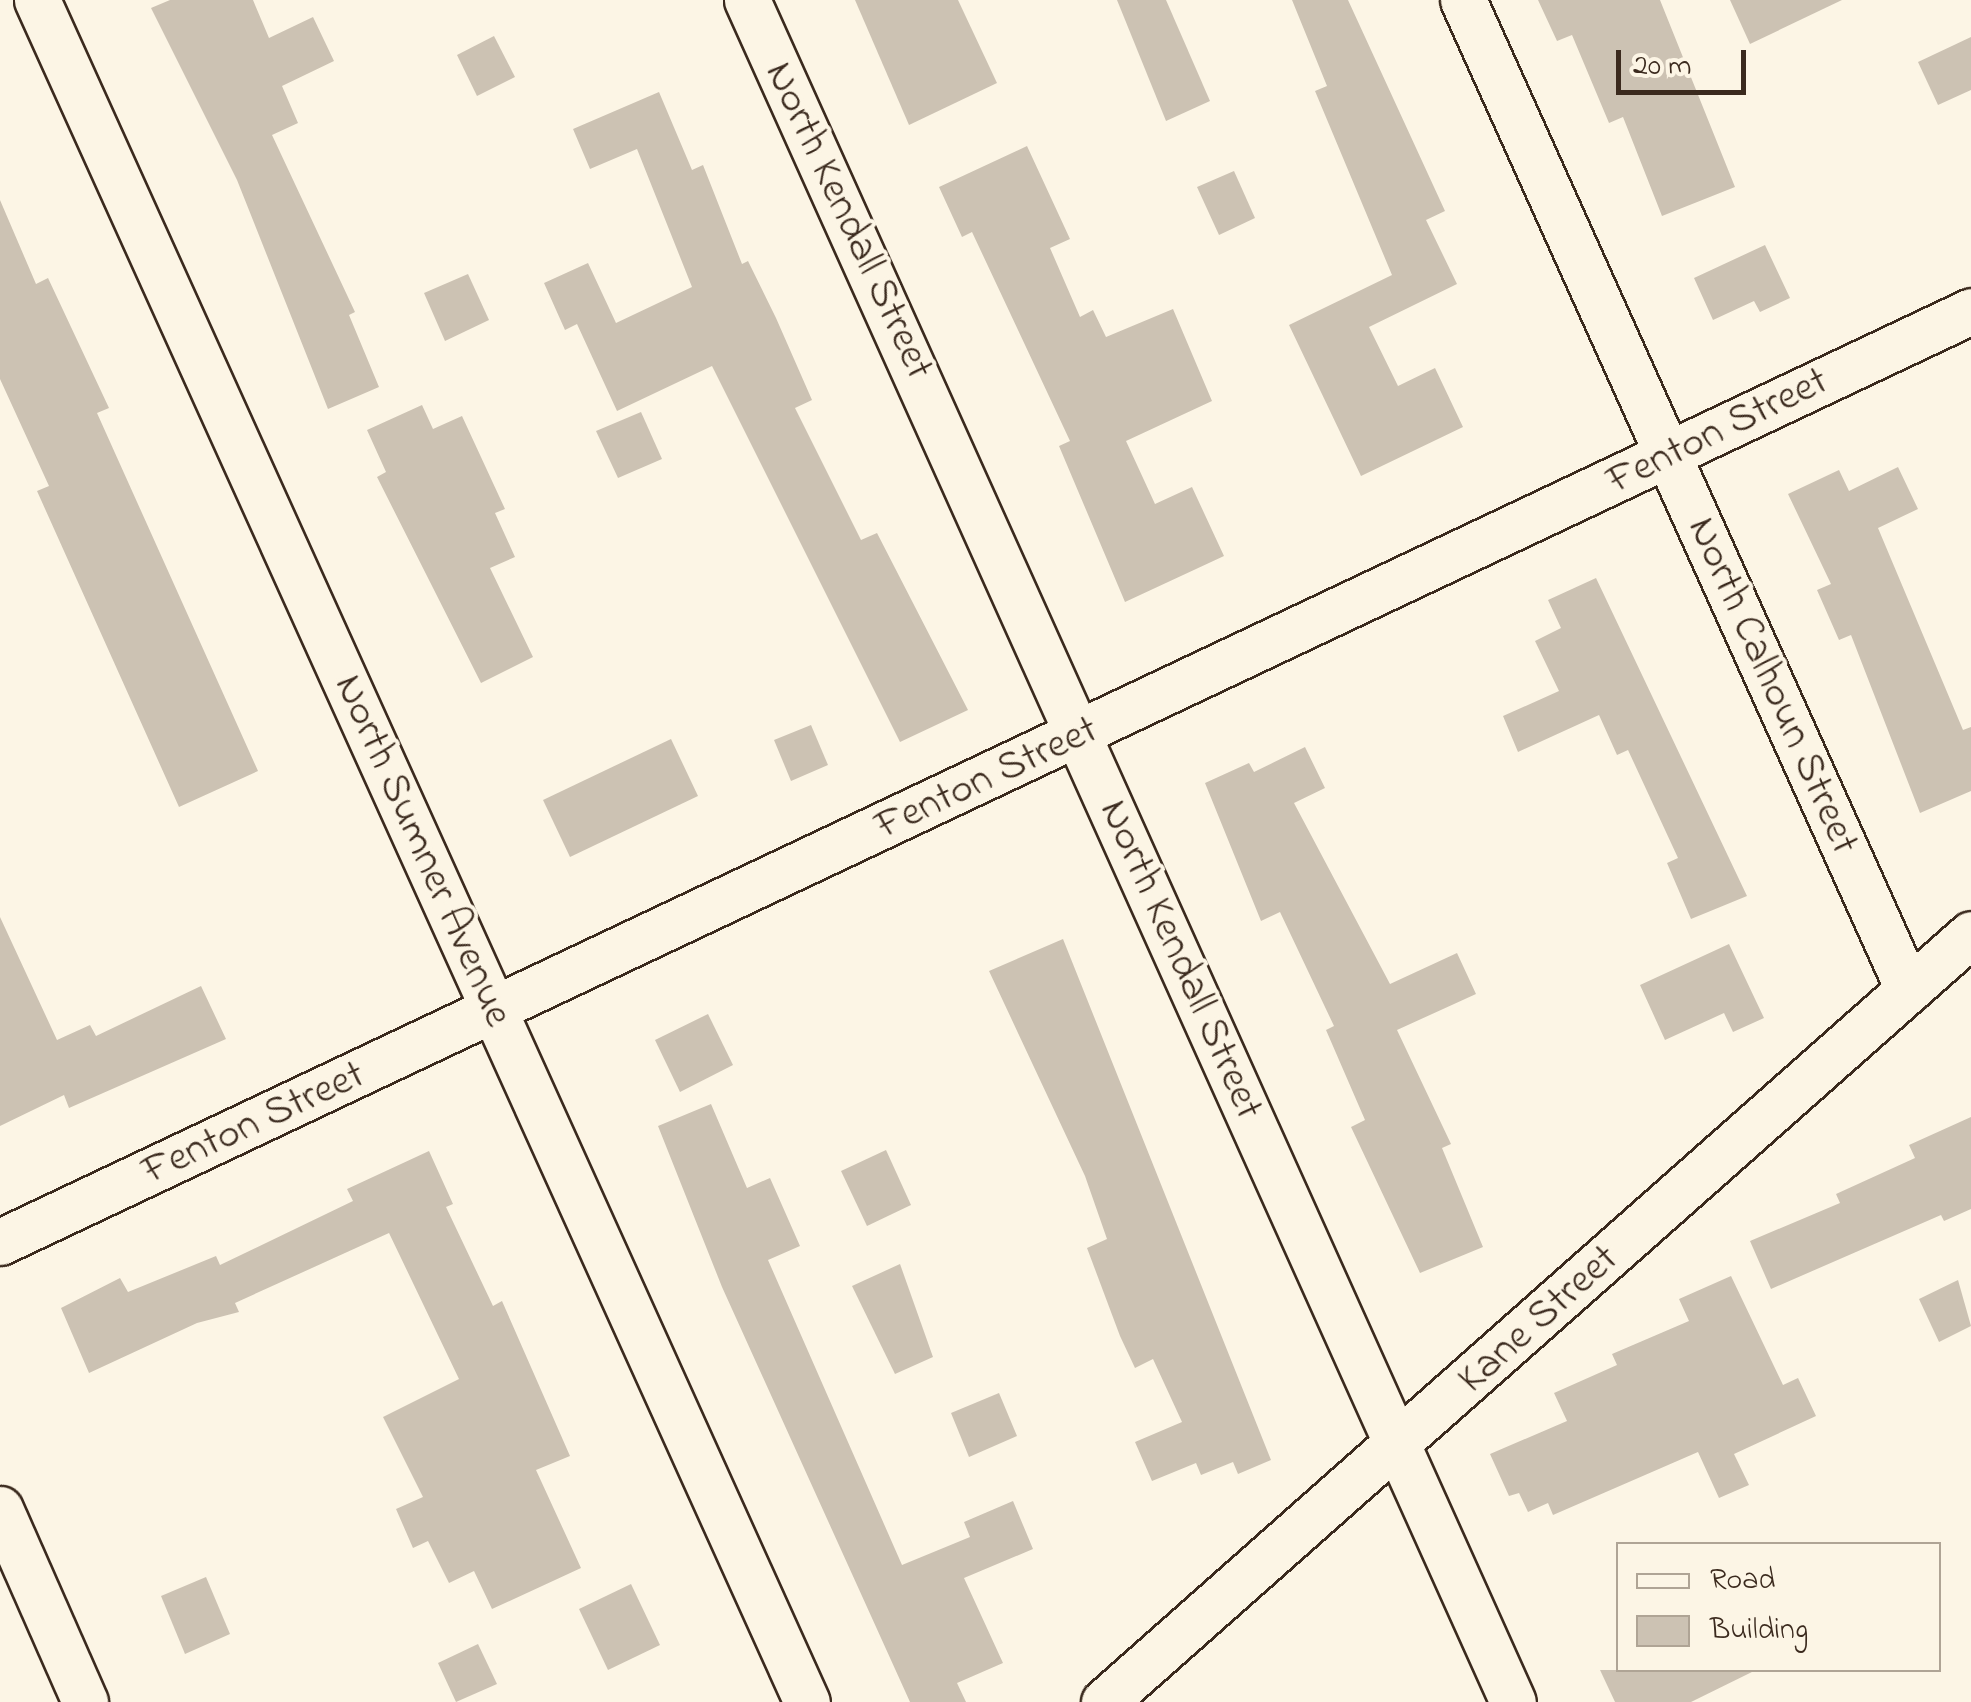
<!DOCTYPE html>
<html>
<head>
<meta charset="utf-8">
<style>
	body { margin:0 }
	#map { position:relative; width:1971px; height:1702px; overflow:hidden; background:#fcf5e5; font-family:"Indie Flower",sans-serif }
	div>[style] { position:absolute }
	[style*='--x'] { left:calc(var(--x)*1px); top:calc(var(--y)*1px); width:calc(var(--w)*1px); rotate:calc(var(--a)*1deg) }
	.building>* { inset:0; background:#ccc2b3 }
	.roads { filter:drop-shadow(2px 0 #3b2a1e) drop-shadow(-2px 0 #3b2a1e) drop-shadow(0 2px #3b2a1e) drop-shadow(0 -2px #3b2a1e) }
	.street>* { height:45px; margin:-22.5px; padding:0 22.5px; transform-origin:22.5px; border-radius:22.5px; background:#fcf5e5 }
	span { translate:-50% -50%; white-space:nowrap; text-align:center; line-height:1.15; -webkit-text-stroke:8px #fcf5e5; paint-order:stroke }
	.street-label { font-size:42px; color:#3b2a1e }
	.legend { position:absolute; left:1616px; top:1542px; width:325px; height:130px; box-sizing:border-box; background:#fcf5e5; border:2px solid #afa495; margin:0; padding:12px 18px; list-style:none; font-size:30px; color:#3b2a1e }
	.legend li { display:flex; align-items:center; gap:20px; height:50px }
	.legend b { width:50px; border:2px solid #afa495 }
	.scale { position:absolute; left:1616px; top:50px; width:130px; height:45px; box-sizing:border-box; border:5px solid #3b2a1e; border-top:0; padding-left:12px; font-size:30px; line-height:35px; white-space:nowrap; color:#3b2a1e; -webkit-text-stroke:8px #fcf5e5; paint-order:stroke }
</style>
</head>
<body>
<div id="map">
	<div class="building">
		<i style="clip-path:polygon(170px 0,253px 0,269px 38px,313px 17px,334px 61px,282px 86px,298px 123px,272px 135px,355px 312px,349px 315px,379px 387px,328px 409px,237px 180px,151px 8px)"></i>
		<i style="clip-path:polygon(855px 0,958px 0,997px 83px,909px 125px)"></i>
		<i style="clip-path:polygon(1117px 0,1166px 0,1210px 101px,1166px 121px)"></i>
		<i style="clip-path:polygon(1292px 0,1348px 0,1445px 211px,1426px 220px,1457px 284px,1369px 327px,1398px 386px,1435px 368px,1463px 427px,1361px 476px,1289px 325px,1392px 275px,1315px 91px,1327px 86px)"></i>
		<i style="clip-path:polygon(1538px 0,1660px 0,1735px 187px,1662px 216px,1623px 117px,1609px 123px,1572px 35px,1557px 41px)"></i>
		<i style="clip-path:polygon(1730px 0,1842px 0,1750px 44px)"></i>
		<i style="clip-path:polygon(494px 36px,515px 77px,477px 96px,457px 55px)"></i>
		<i style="clip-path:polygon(1971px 37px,1971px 90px,1938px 105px,1918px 62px)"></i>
		<i style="clip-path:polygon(659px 92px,692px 170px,703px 165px,742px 264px,748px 261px,776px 318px,812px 400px,795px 408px,861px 540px,877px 533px,968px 710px,900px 742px,712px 366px,617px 411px,577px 324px,565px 330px,544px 283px,588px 263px,616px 323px,692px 287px,637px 149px,590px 169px,573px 129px)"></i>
		<i style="clip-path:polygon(1027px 146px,1070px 239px,1050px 248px,1080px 317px,1093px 310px,1106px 337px,1173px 309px,1212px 401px,1126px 441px,1155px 504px,1192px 487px,1224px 556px,1125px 602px,1059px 446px,1070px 441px,972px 232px,962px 237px,939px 187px)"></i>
		<i style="clip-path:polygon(1234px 171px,1255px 218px,1219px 235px,1197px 187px)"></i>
		<i style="clip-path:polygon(0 200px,36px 284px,48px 278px,109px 408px,97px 413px,258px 771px,179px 807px,37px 491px,49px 486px,0 379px)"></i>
		<i style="clip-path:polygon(1765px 245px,1790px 298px,1760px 312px,1754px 301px,1713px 320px,1694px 278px)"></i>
		<i style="clip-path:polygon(468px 274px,489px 320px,445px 341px,424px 293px)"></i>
		<i style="clip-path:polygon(422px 405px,433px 429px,462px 416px,505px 509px,495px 513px,515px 557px,490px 568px,533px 657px,481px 683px,377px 477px,386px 472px,367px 430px)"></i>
		<i style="clip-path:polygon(641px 412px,662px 459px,618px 478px,596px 431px)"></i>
		<i style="clip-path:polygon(1898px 467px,1918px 509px,1878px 528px,1963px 730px,1971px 727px,1971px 791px,1920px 813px,1851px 635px,1839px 640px,1817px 590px,1831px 584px,1788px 494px,1839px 470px,1849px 491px)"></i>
		<i style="clip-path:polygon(1596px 578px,1747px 896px,1691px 919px,1667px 863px,1678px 858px,1628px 750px,1617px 755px,1599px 715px,1518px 752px,1503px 716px,1559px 691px,1535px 641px,1561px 628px,1548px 600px)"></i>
		<i style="clip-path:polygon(811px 725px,828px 765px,791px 781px,774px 740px)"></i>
		<i style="clip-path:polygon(671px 739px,698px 796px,570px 857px,543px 800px)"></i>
		<i style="clip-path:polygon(1305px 747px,1325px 788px,1294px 803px,1390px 984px,1457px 953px,1476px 994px,1397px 1030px,1451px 1144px,1442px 1148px,1483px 1247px,1420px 1273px,1351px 1127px,1365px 1120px,1326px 1030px,1334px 1026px,1280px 912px,1261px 921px,1205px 783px,1249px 763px,1254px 772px)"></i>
		<i style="clip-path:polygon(0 917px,57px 1040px,90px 1025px,96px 1036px,201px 986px,226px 1039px,69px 1108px,64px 1095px,0 1126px)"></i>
		<i style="clip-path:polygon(1063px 939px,1271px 1460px,1238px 1474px,1233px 1462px,1201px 1475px,1196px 1463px,1152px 1481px,1135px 1442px,1182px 1422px,1153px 1359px,1135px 1368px,1120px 1336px,1087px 1248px,1107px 1239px,1085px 1176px,989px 971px)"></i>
		<i style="clip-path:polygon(1729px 944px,1764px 1018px,1733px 1032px,1724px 1013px,1665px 1040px,1640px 985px)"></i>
		<i style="clip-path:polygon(708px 1014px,733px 1065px,680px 1092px,655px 1040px)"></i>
		<i style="clip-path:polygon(711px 1104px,747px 1188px,770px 1178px,800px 1246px,768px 1260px,902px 1565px,970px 1537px,964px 1522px,1013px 1501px,1033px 1549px,964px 1578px,1003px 1663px,957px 1683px,966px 1702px,910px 1702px,722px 1287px,658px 1126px)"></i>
		<i style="clip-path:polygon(1971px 1117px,1971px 1209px,1944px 1221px,1941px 1215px,1771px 1289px,1750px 1241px,1840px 1203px,1836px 1194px,1915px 1158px,1909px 1145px)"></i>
		<i style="clip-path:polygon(886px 1150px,911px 1205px,867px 1226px,841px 1171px)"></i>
		<i style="clip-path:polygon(429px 1151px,453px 1204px,446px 1207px,493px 1306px,502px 1301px,570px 1456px,536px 1470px,581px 1568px,492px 1609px,474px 1571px,449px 1583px,428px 1541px,413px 1548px,396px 1509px,423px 1497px,383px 1417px,459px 1379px,389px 1233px,235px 1303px,239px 1312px,197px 1323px,89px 1373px,61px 1308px,120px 1278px,128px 1292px,216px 1256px,220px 1265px,353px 1201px,347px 1189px)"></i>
		<i style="clip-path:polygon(900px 1264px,933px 1357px,895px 1374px,852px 1286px)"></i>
		<i style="clip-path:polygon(1731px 1276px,1783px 1385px,1798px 1378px,1816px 1416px,1734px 1454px,1749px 1485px,1719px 1498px,1698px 1452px,1553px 1515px,1548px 1503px,1528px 1512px,1519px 1493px,1509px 1496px,1490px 1454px,1567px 1421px,1554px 1393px,1617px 1365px,1612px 1354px,1689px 1321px,1679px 1299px)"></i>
		<i style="clip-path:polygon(1958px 1280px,1971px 1326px,1939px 1342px,1919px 1299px)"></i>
		<i style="clip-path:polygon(999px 1393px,1017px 1436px,969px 1457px,951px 1413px)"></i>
		<i style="clip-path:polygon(206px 1577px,230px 1634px,185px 1654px,161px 1596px)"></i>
		<i style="clip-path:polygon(631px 1584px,660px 1645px,608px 1670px,579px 1609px)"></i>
		<i style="clip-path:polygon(478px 1644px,497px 1684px,456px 1702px,438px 1663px)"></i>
		<i style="clip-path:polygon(1600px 1670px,1756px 1670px,1691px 1702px,1615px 1702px)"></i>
	</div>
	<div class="roads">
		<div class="street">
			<i style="--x:37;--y:0;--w:1868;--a:65.66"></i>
			<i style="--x:747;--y:0;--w:1866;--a:65.77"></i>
			<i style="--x:1463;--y:0;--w:1085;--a:65.77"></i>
			<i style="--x:0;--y:1242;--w:2180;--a:-25.28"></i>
			<i style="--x:0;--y:1509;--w:211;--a:66.2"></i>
			<i style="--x:1104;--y:1702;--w:1158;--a:-41.53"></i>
		</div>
	</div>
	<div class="street-label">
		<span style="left:848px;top:221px;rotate:65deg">North Kendall Street</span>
		<span style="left:1718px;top:432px;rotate:-26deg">Fenton Street</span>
		<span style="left:1772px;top:686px;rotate:66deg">North Calhoun Street</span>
		<span style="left:987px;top:779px;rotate:-25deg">Fenton Street</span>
		<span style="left:422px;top:851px;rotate:66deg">North Sumner Avenue</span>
		<span style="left:1180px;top:960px;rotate:66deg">North Kendall Street</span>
		<span style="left:254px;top:1124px;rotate:-25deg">Fenton Street</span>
		<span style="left:1539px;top:1320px;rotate:-42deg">Kane Street</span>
	</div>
	<ul class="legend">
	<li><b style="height:12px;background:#fcf5e5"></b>Road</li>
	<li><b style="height:28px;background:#ccc2b3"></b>Building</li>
	</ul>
	<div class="scale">20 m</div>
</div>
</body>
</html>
